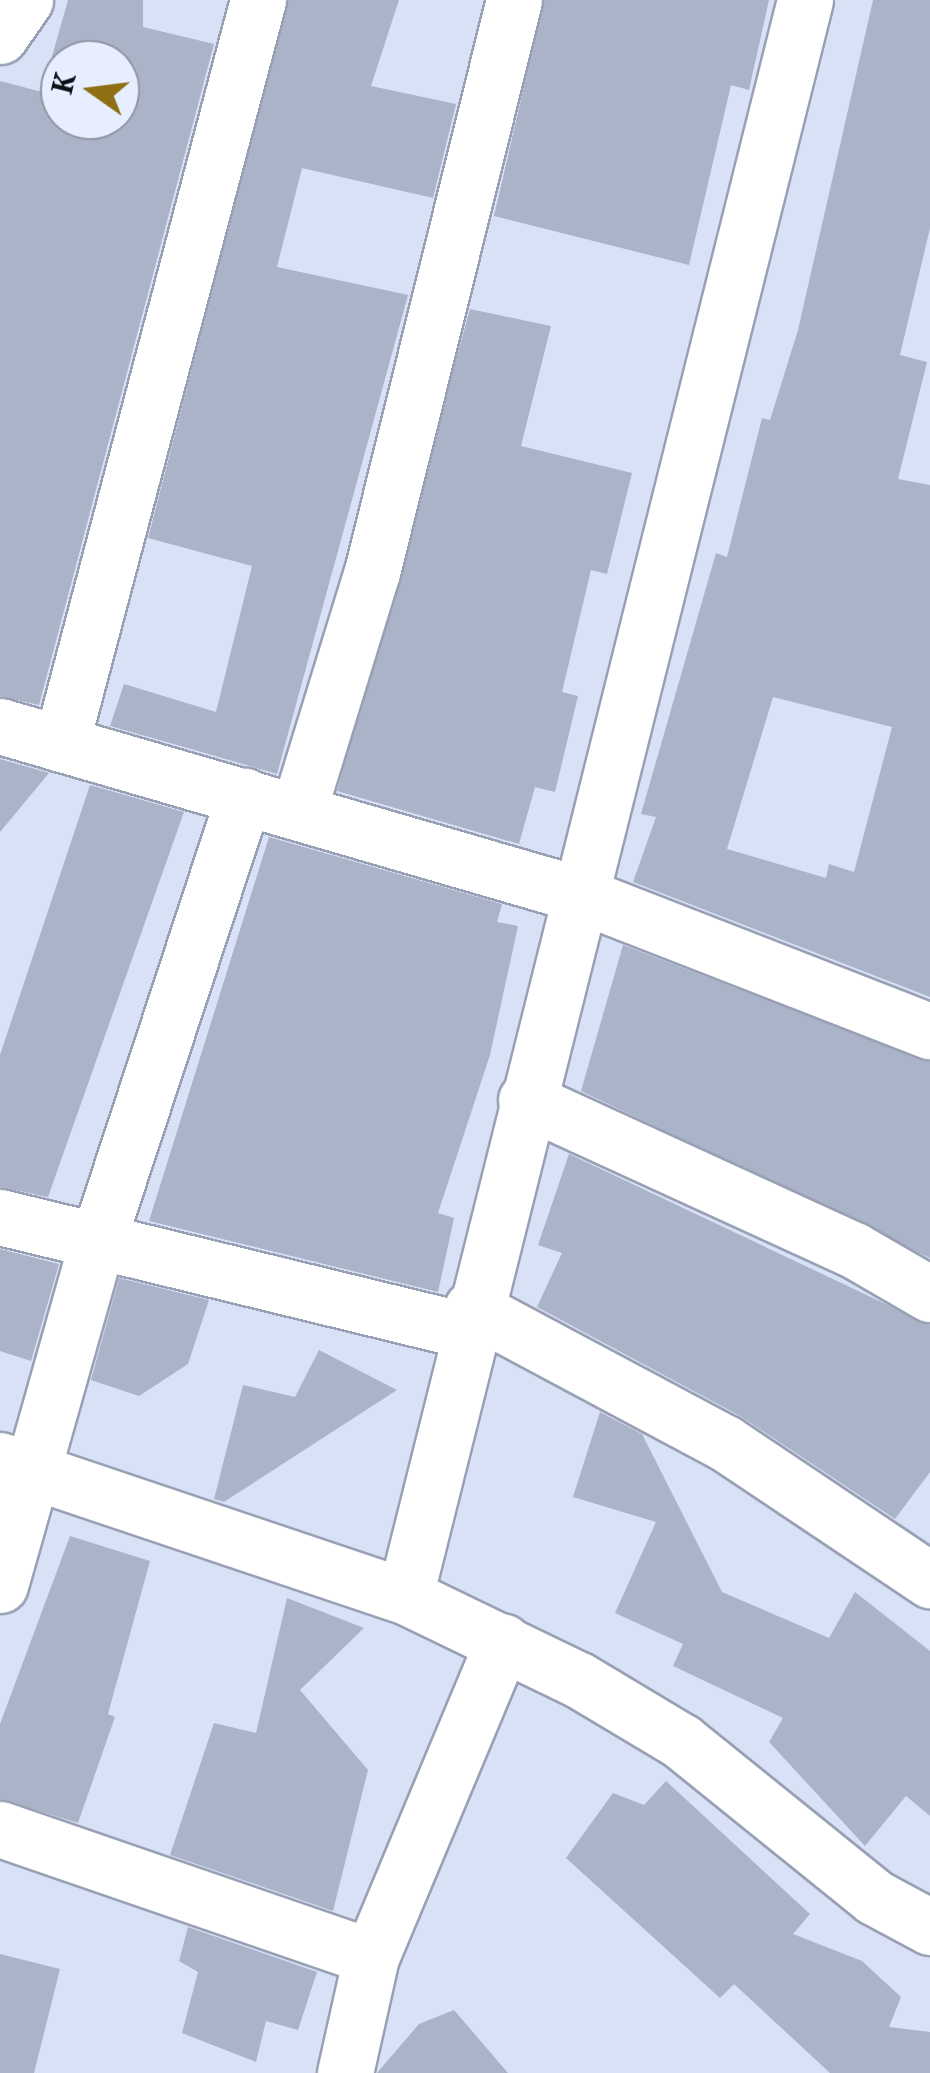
<!DOCTYPE html>
<html>
<head>
<meta charset="utf-8">
<style>
	body { margin:0 }
	#map { position:relative; width:930px; height:2073px; overflow:hidden; background:#d8e1f6; font-family:"Noto Serif",serif }
	div>[style] { position:absolute }
	[style*='--x'] { left:calc(var(--x)*1px); top:calc(var(--y)*1px); width:calc(var(--w)*1px); rotate:calc(var(--a)*1deg) }
	.building>* { inset:0; background:#aab3c7 }
	.roads { filter:drop-shadow(2px 0 #98a0b4) drop-shadow(-2px 0 #98a0b4) drop-shadow(0 2px #98a0b4) drop-shadow(0 -2px #98a0b4) }
	.minor>* { height:55px; margin:-27.5px; padding:0 27.5px; transform-origin:27.5px; border-radius:27.5px; background:#fff }
	span { translate:-50% -50%; white-space:nowrap; text-align:center; line-height:1.15; -webkit-text-stroke:8px #e7eeff; paint-order:stroke }
	.north { position:absolute; left:40px; top:40px; width:100px; height:100px; box-sizing:border-box; background:#e7eeff; border:2px solid #9095a2; border-radius:50%; rotate:284deg; font-size:28px; font-weight:700; line-height:40px; text-align:center; color:#0d1017 }
	.north::after { content:''; display:block; margin:auto; width:35px; height:45px; background:#8e6f12; clip-path:polygon(50% 0,100% 100%,50% 72%,0 100%) }
</style>
</head>
<body>
<div id="map">
	<div class="building">
		<i style="clip-path:polygon(evenodd,68px 0,143px 0,143px 27px,214px 44px,39px 705px,0 696px,0 81px,42px 92px,68px 0,60px 60px,120px 60px,120px 120px,60px 120px,60px 60px)"></i>
		<i style="clip-path:polygon(288px 0,399px 0,371px 86px,456px 104px,433px 198px,302px 168px,277px 267px,408px 295px,277px 774px,205px 753px,207px 746px,205px 753px,110px 726px,124px 684px,216px 712px,252px 566px,148px 538px)"></i>
		<i style="clip-path:polygon(544px 0,769px 0,749px 90px,731px 85px,689px 265px,494px 216px)"></i>
		<i style="clip-path:polygon(evenodd,873px 0,930px 0,930px 228px,900px 355px,927px 362px,898px 479px,930px 485px,930px 997px,633px 882px,656px 817px,641px 814px,716px 553px,727px 557px,762px 418px,770px 420px,798px 330px,873px 0,773px 697px,892px 727px,854px 872px,829px 864px,826px 878px,727px 849px,773px 697px)"></i>
		<i style="clip-path:polygon(470px 309px,551px 326px,521px 446px,632px 473px,607px 574px,591px 570px,562px 692px,578px 696px,555px 792px,535px 787px,519px 844px,337px 791px)"></i>
		<i style="clip-path:polygon(0 759px,49px 773px,0 832px)"></i>
		<i style="clip-path:polygon(90px 785px,184px 812px,48px 1197px,0 1187px,0 1055px)"></i>
		<i style="clip-path:polygon(269px 837px,502px 904px,497px 922px,518px 926px,490px 1055px,438px 1213px,454px 1218px,438px 1292px,149px 1221px)"></i>
		<i style="clip-path:polygon(623px 945px,930px 1062px,930px 1258px,581px 1091px)"></i>
		<i style="clip-path:polygon(569px 1154px,930px 1325px,930px 1472px,895px 1519px,740px 1416px,537px 1307px,562px 1253px,538px 1245px)"></i>
		<i style="clip-path:polygon(0 1249px,59px 1264px,31px 1361px,0 1351px)"></i>
		<i style="clip-path:polygon(119px 1278px,209px 1300px,188px 1364px,139px 1396px,91px 1380px)"></i>
		<i style="clip-path:polygon(319px 1350px,397px 1390px,224px 1502px,214px 1499px,243px 1385px,295px 1397px)"></i>
		<i style="clip-path:polygon(600px 1412px,642px 1434px,722px 1592px,829px 1638px,855px 1592px,930px 1651px,930px 1816px,906px 1796px,865px 1846px,769px 1742px,783px 1718px,673px 1666px,683px 1644px,615px 1613px,656px 1522px,573px 1497px)"></i>
		<i style="clip-path:polygon(70px 1536px,150px 1561px,108px 1714px,115px 1717px,78px 1823px,0 1799px,0 1724px)"></i>
		<i style="clip-path:polygon(287px 1598px,364px 1628px,300px 1690px,368px 1770px,333px 1911px,170px 1855px,214px 1723px,256px 1733px)"></i>
		<i style="clip-path:polygon(666px 1781px,810px 1914px,793px 1934px,862px 1961px,901px 1997px,889px 2027px,930px 2032px,930px 2073px,830px 2073px,734px 1984px,720px 1998px,566px 1858px,613px 1793px,644px 1805px)"></i>
		<i style="clip-path:polygon(188px 1927px,317px 1972px,298px 2030px,266px 2021px,256px 2062px,182px 2033px,198px 1972px,179px 1961px)"></i>
		<i style="clip-path:polygon(0 1954px,60px 1969px,34px 2073px,0 2073px)"></i>
		<i style="clip-path:polygon(454px 2010px,508px 2073px,377px 2073px,419px 2024px)"></i>
	</div>
	<div class="roads">
		<div class="minor">
			<i style="--x:0;--y:36;--w:44;--a:-55.2"></i>
			<i style="--x:0;--y:726;--w:602;--a:16.21"></i>
			<i style="--x:578;--y:894;--w:378;--a:21.3"></i>
			<i style="--x:61;--y:744;--w:770;--a:-75.17"></i>
			<i style="--x:298;--y:812;--w:251;--a:-72.9"></i>
			<i style="--x:372;--y:572;--w:589;--a:-76.06"></i>
			<i style="--x:526;--y:1100;--w:361;--a:24.6"></i>
			<i style="--x:854;--y:1250;--w:88;--a:30.1"></i>
			<i style="--x:0;--y:1217;--w:481;--a:13.7"></i>
			<i style="--x:472;--y:1308;--w:287;--a:28.1"></i>
			<i style="--x:725;--y:1443;--w:247;--a:33.8"></i>
			<i style="--x:0;--y:1460;--w:427;--a:18.6"></i>
			<i style="--x:405;--y:1596;--w:193;--a:25.8"></i>
			<i style="--x:579;--y:1680;--w:119;--a:30.9"></i>
			<i style="--x:681;--y:1741;--w:248;--a:38.9"></i>
			<i style="--x:874;--y:1897;--w:64;--a:28.2"></i>
			<i style="--x:0;--y:1585;--w:355;--a:-74.2"></i>
			<i style="--x:97;--y:1243;--w:471;--a:-71.8"></i>
			<i style="--x:405;--y:1596;--w:1645;--a:-75.93"></i>
			<i style="--x:0;--y:1829;--w:392;--a:19"></i>
			<i style="--x:345;--y:2073;--w:119;--a:-77.4"></i>
			<i style="--x:371;--y:1957;--w:342;--a:-67.3"></i>
		</div>
	</div>
	<div class="north">K</div>
</div>
</body>
</html>
